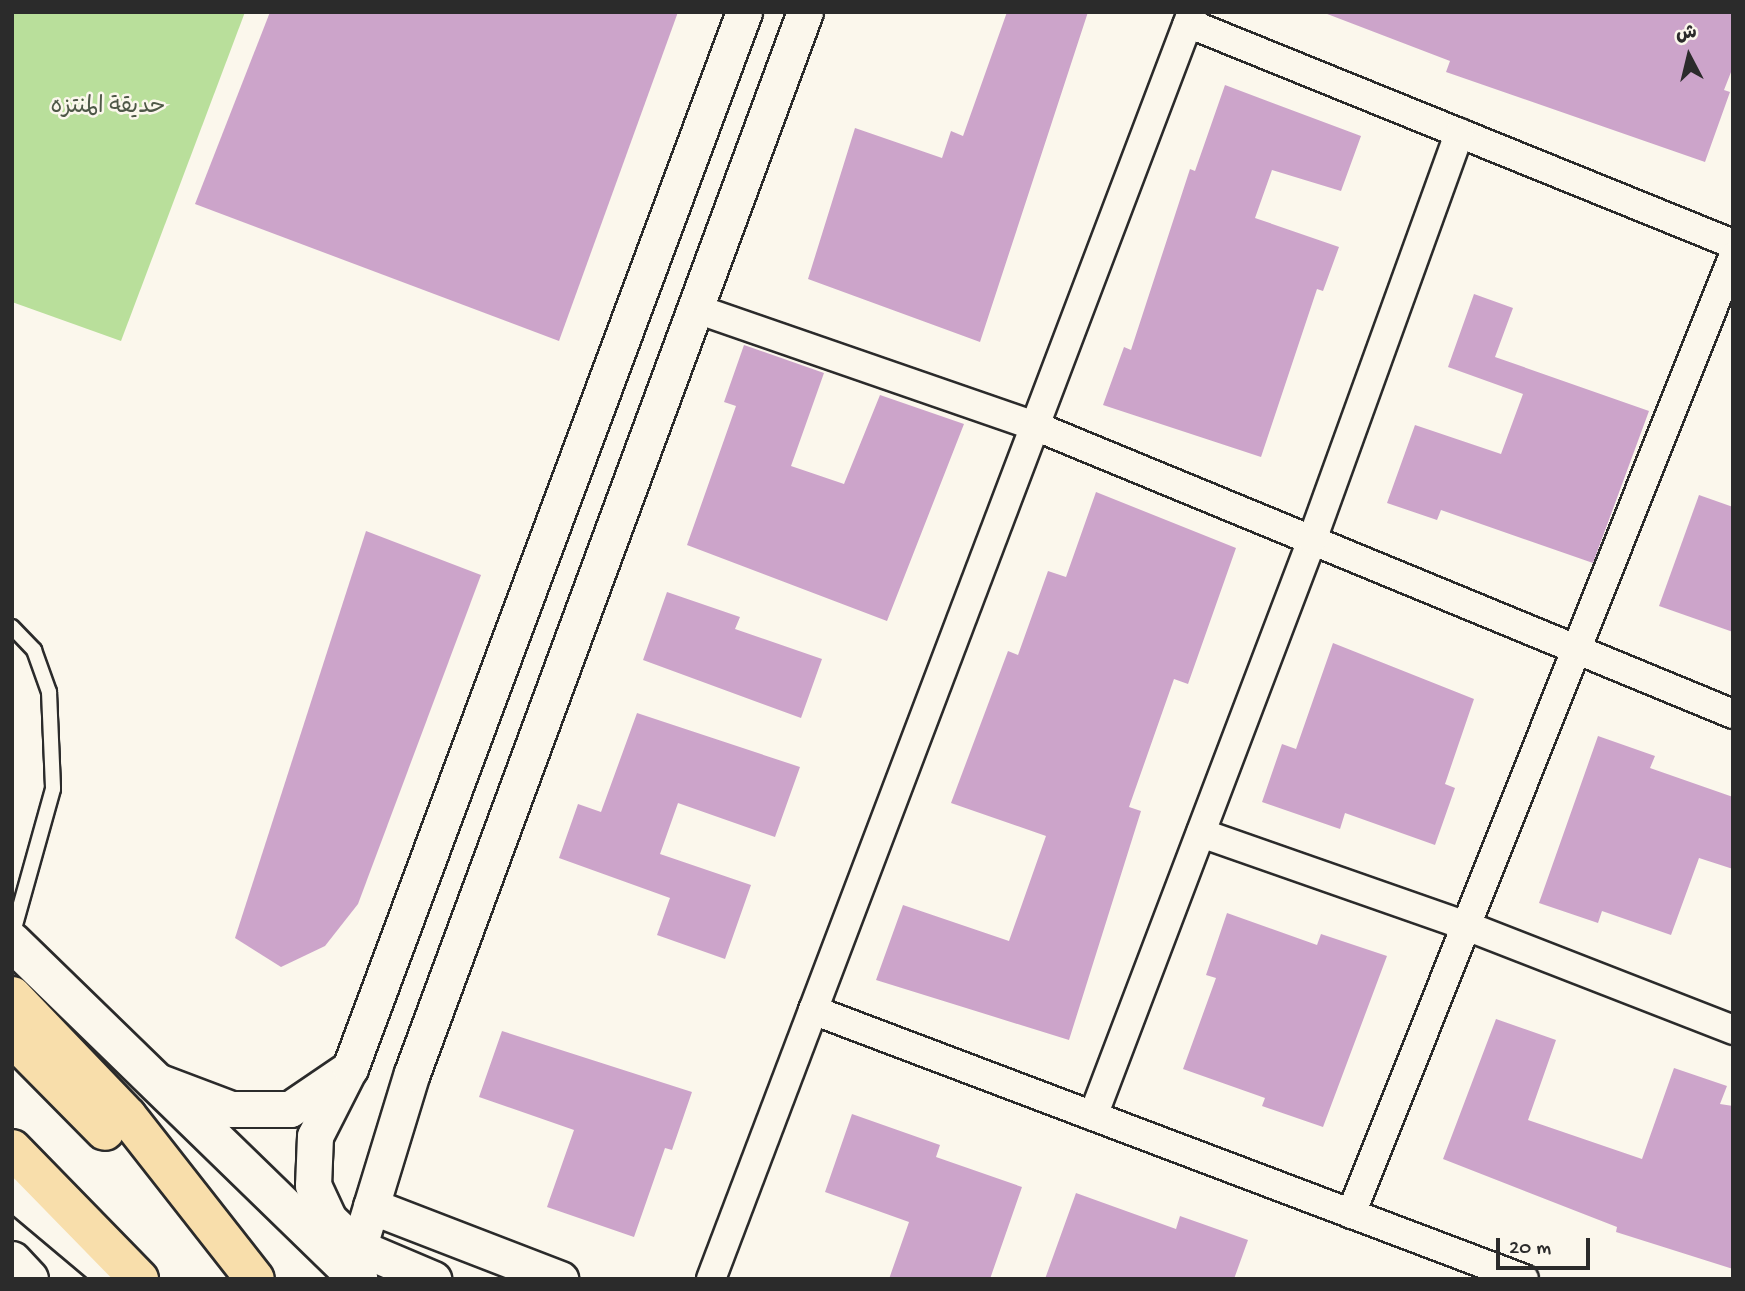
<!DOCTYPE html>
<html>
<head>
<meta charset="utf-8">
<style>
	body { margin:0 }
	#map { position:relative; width:1745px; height:1291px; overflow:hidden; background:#fbf7ec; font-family:"Gochi Hand","Playpen Sans Arabic",sans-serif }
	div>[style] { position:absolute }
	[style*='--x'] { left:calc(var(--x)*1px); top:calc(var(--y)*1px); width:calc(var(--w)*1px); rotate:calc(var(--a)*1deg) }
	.green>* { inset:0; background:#b9df9b }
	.building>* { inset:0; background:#cca4ca }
	.roads { filter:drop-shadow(2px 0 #2b2b2b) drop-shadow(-2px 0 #2b2b2b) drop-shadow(0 2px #2b2b2b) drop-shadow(0 -2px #2b2b2b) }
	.service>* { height:14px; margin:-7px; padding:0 7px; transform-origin:7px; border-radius:7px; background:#fbf7ec }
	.minor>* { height:28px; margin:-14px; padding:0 14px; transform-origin:14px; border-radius:14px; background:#fbf7ec }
	.tertiary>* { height:35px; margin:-17.5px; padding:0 17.5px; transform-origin:17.5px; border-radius:17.5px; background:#fbf7ec }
	.secondary>* { height:38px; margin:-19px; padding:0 19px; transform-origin:19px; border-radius:19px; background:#fbf7ec }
	.primary>* { height:38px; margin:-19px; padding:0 19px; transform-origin:19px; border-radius:19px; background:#f8deab }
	span { translate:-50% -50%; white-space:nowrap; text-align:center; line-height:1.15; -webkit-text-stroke:5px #fbf7ec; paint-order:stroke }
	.park-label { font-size:23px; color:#4e5847 }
	.frame { position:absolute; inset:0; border:14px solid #2b2b2b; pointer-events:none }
	.north { position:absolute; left:1654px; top:21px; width:70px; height:70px; -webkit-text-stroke:5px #fbf7ec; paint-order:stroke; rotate:353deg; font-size:19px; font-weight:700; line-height:28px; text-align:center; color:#2b2b2b }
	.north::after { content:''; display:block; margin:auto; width:24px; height:32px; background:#2b2b2b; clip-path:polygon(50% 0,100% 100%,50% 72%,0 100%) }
	.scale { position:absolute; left:1496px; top:1238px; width:94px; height:32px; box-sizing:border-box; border:4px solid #2b2b2b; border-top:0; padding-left:9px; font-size:21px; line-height:24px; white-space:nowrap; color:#2b2b2b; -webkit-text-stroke:5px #fbf7ec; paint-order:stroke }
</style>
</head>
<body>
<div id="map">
	<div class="green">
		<i style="clip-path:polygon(12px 12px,245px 12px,121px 341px,12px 302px)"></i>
	</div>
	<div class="building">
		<i style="clip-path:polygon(270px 12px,678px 12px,559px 341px,195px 204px)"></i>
		<i style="clip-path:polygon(1007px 12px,1088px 12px,980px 342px,808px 279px,855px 128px,942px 158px,951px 131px,963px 136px)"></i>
		<i style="clip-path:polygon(1322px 12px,1733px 12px,1733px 67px,1724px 90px,1730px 92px,1705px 162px,1446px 72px,1450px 61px)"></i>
		<i style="clip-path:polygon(1225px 85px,1361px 136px,1341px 191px,1272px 170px,1255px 218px,1339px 247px,1323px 291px,1317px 289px,1261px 457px,1103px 405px,1124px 347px,1131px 350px,1190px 169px,1195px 171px)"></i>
		<i style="clip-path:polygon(1474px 294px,1513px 308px,1495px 357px,1649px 411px,1593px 563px,1441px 510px,1437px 520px,1387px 503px,1415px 425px,1501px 454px,1523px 394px,1448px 367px)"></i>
		<i style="clip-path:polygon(744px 345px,824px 373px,791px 466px,844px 484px,880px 395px,964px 424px,887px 621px,687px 545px,736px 406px,724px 402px)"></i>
		<i style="clip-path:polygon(1096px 492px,1236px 548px,1188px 684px,1174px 679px,1129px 807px,1141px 811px,1069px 1040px,876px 980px,903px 905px,1009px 941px,1046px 836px,951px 803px,1008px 651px,1018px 655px,1048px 571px,1066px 577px)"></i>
		<i style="clip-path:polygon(1699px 495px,1733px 507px,1733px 632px,1659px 606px)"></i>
		<i style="clip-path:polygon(366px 531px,481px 575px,358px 904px,325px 946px,281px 967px,235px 938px)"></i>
		<i style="clip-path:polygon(667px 592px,740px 617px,735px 629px,822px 659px,801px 718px,643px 660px)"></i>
		<i style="clip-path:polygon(1333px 643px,1474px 699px,1445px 784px,1455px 788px,1435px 845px,1345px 813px,1340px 829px,1262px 802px,1282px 744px,1296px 749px)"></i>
		<i style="clip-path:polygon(637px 713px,800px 767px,775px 837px,678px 803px,660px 854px,751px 885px,725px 959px,657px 935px,670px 898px,559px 858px,578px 804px,601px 812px)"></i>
		<i style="clip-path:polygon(1598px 736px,1655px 756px,1650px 768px,1733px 797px,1733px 869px,1699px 858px,1671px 935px,1602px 911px,1598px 923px,1539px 903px)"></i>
		<i style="clip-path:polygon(1227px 913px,1317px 945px,1321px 934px,1387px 956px,1323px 1127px,1262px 1106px,1265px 1098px,1183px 1069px,1216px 978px,1206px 975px)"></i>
		<i style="clip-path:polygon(1496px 1019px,1556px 1040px,1528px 1120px,1642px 1159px,1674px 1068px,1727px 1086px,1720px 1104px,1733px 1106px,1733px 1269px,1616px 1232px,1617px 1227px,1443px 1159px)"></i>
		<i style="clip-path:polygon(502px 1031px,692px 1092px,672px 1150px,665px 1148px,634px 1237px,547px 1207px,574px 1130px,479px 1097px)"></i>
		<i style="clip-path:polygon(852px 1114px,940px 1145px,936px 1157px,1022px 1187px,990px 1279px,889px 1279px,909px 1222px,825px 1192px)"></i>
		<i style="clip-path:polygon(1076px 1193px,1176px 1229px,1180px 1216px,1248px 1240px,1234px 1279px,1045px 1279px)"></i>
	</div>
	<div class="roads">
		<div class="service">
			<i style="--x:12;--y:627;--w:32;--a:46"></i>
			<i style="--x:34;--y:650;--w:45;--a:70.3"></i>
			<i style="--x:49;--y:692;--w:97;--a:87.6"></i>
			<i style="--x:53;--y:789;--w:153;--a:105.6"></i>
		</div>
		<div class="minor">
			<i style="--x:1188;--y:23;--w:588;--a:22.07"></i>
			<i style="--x:697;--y:309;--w:358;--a:19.1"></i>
			<i style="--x:1035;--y:426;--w:755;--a:22.42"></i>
			<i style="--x:1201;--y:833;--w:279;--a:19.3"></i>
			<i style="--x:1464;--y:925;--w:289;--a:21.3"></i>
			<i style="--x:813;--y:1010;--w:760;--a:20.72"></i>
			<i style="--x:1093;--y:1116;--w:616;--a:-69.18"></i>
			<i style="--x:1312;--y:540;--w:433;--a:-70.1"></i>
			<i style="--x:1351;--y:1214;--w:1030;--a:-68.24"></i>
			<i style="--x:711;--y:1279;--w:1355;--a:-69.21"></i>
		</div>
		<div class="tertiary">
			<i style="--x:348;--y:1071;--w:73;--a:116.9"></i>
			<i style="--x:315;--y:1136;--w:49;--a:92.3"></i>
			<i style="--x:313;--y:1185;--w:38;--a:65"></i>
			<i style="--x:329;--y:1219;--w:40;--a:44"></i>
			<i style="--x:358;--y:1247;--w:82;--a:23.1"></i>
			<i style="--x:154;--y:1080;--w:82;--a:20.6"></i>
			<i style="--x:231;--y:1109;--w:59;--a:0"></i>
			<i style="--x:290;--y:1109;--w:73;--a:-34.3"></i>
			<i style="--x:350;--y:1068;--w:1127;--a:-69.54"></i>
			<i style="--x:371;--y:1206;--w:203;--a:21.1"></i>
			<i style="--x:351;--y:1272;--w:208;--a:-73"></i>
			<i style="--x:412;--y:1073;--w:1131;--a:-69.68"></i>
		</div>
		<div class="secondary">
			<i style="--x:12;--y:942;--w:483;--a:44.2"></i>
			<i style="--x:12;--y:1189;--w:138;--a:40"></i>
			<i style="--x:12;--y:1261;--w:25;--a:47"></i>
		</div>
		<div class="primary">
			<i style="--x:12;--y:996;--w:166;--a:46.2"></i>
			<i style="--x:127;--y:1116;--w:207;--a:51.9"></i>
			<i style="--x:12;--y:1037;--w:132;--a:45.3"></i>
			<i style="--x:12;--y:1149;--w:182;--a:45.7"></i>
		</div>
	</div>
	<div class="park-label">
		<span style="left:108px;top:108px">حديقة المنتزه</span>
	</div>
	<div class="frame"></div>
	<div class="north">ش</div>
	<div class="scale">20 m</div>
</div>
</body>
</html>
